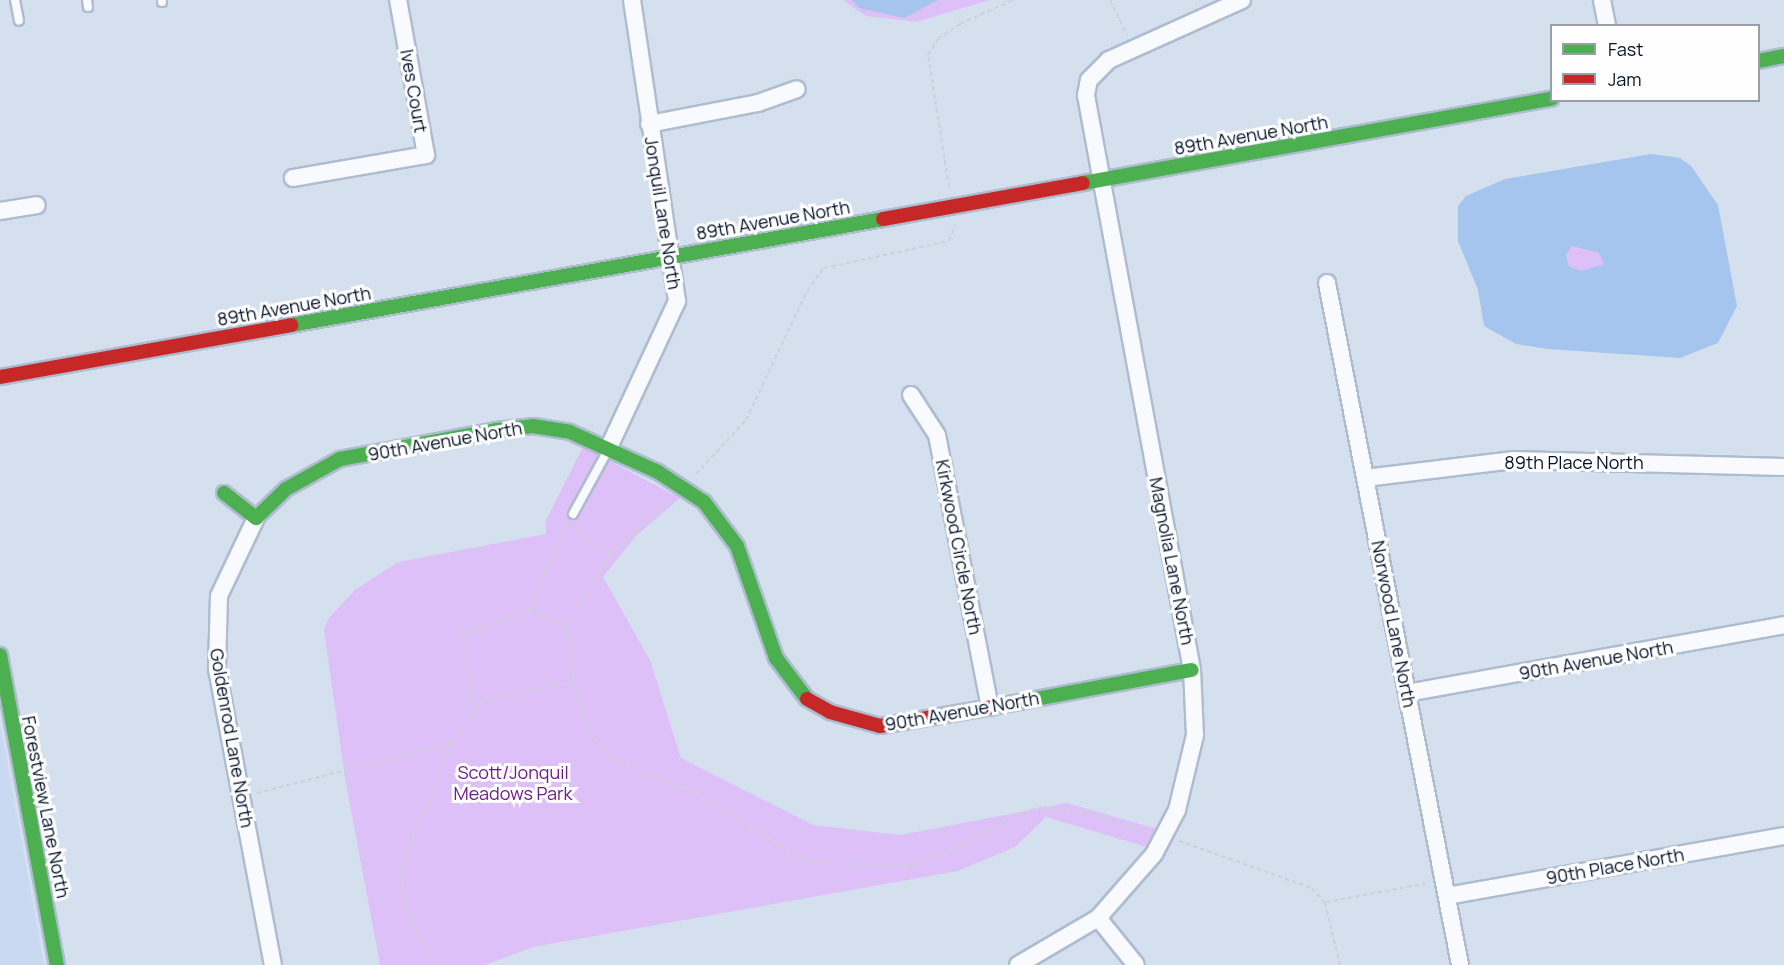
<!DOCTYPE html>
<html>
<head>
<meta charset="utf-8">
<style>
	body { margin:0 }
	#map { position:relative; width:1784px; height:965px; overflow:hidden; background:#d5e0ef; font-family:Manrope,sans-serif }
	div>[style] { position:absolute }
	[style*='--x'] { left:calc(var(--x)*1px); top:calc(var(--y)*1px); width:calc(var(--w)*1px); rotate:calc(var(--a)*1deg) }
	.built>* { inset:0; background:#c8d9f1 }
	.green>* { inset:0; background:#dec0f8 }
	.water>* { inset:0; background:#a5c4ee }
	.path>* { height:2px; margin-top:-1px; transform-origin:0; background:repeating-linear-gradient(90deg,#cdd1d6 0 4.5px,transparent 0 7.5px) }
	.roads { filter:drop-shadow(2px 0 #aebcd0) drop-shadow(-2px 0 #aebcd0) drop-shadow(0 2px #aebcd0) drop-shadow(0 -2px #aebcd0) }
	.lane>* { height:8px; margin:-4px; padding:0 4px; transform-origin:4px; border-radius:4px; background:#f9fafd }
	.street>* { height:16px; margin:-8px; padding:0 8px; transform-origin:8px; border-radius:8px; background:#f9fafd }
	.fast>* { height:14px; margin:-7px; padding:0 7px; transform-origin:7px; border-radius:7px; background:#4caf50 }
	.jam>* { height:14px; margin:-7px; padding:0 7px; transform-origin:7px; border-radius:7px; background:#c62828 }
	span { translate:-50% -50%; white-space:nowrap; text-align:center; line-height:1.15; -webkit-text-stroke:6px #fefefe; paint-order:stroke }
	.street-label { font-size:18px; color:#021129 }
	.park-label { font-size:18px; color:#6f1c8b }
	.legend { position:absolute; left:1550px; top:24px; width:210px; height:78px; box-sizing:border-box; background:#fefefe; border:2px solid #999fa9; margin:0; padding:8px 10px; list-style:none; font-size:18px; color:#021129 }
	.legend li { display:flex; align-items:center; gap:12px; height:30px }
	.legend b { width:30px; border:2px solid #999fa9 }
</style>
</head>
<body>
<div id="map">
	<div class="built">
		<i style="clip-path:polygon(0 724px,44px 965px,0 965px)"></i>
	</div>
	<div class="green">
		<i style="clip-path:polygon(843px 0,990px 0,916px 22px,866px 16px)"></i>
		<i style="clip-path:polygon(1572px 246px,1599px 253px,1604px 264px,1581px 271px,1569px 266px,1566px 255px)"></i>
		<i style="clip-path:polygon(583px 447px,680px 498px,636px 536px,603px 577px,650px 660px,681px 758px,813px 825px,900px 835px,1067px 803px,1157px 829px,1147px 847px,1046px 817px,1015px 847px,958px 871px,533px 947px,485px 965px,380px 965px,345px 778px,324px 630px,328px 619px,355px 590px,398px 562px,546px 534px,546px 520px)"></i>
	</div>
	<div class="water">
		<i style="clip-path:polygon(852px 0,938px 0,904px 18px,859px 8px)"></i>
		<i style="clip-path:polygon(evenodd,1651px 154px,1680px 158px,1691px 166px,1718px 205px,1737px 306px,1718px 343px,1680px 358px,1548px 349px,1516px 344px,1484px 326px,1478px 290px,1458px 241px,1458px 206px,1466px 196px,1505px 179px,1651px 154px,1572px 246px,1599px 253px,1604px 264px,1581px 271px,1569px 266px,1566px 255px,1572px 246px)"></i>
	</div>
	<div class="path">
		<i style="--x:1110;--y:0;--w:39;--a:64"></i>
		<i style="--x:949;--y:187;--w:134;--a:-99"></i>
		<i style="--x:928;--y:55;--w:19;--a:-58"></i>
		<i style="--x:938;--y:39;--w:27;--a:-34"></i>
		<i style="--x:960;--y:24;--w:58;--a:-24.4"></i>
		<i style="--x:696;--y:474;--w:74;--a:-47.2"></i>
		<i style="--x:746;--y:420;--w:143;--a:-64.7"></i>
		<i style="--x:807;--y:291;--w:29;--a:-54"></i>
		<i style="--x:824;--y:268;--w:128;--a:-12.2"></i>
		<i style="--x:949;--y:241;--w:17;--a:-69"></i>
		<i style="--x:668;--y:501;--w:78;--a:137.1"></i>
		<i style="--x:611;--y:554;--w:84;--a:121.4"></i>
		<i style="--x:567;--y:626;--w:71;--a:82.7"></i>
		<i style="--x:576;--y:696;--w:46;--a:66.8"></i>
		<i style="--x:594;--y:738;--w:28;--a:48"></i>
		<i style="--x:613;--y:759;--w:98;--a:22.9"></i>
		<i style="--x:703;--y:797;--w:114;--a:32.4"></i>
		<i style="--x:799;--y:858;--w:24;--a:12"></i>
		<i style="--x:822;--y:863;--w:91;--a:1.3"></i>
		<i style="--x:913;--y:865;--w:55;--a:-22.4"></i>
		<i style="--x:964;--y:844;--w:60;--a:-30"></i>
		<i style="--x:1016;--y:814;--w:28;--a:-15"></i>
		<i style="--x:1043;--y:807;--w:52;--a:8.9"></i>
		<i style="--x:1094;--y:815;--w:57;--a:17.5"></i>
		<i style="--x:569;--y:526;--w:50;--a:33.7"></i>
		<i style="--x:529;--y:610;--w:41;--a:22.8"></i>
		<i style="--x:473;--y:707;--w:74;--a:-99.3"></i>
		<i style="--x:461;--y:634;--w:72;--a:-19.4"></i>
		<i style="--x:529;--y:610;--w:94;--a:-65.6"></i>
		<i style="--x:257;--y:793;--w:201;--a:-14.4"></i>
		<i style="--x:1179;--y:841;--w:141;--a:19.5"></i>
		<i style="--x:1312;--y:888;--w:20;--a:49"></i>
		<i style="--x:1325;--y:903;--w:64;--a:76.4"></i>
		<i style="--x:1326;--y:902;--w:105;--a:-10.5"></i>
		<i style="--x:435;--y:965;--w:64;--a:-117.8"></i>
		<i style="--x:405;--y:908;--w:43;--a:-95.3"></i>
		<i style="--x:401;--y:865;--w:132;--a:-67.3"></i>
		<i style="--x:452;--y:743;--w:50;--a:-54.7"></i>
		<i style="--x:481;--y:702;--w:95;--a:-12.7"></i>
	</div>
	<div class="roads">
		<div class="lane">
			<i style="--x:15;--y:0;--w:21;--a:79"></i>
			<i style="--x:87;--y:0;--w:7;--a:82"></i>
			<i style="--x:162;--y:0;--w:2;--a:90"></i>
			<i style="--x:573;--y:514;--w:73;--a:-61.3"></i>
		</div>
		<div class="street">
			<i style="--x:1602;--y:0;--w:26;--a:79"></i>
			<i style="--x:649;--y:124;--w:111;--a:-10.9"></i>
			<i style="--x:758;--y:103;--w:41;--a:-19.7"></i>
			<i style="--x:293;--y:178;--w:135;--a:-9.8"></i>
			<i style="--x:426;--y:155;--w:158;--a:-100.2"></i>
			<i style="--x:0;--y:211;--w:37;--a:-9"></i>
			<i style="--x:1327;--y:283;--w:695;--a:78.96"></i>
			<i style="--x:911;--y:395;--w:48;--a:57"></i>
			<i style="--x:937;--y:435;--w:277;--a:79"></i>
			<i style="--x:609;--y:447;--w:161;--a:-65"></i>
			<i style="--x:677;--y:301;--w:304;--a:-98.5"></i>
			<i style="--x:1365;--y:478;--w:150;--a:-6.9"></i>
			<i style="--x:1514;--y:460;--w:270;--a:1.5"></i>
			<i style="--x:256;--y:518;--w:86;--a:115.4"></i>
			<i style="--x:219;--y:596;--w:73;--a:91.6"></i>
			<i style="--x:217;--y:669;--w:301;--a:79.3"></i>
			<i style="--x:1407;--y:693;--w:383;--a:-10.2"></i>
			<i style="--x:1447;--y:896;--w:342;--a:-10.1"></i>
			<i style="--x:1098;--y:918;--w:60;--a:51"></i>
			<i style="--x:1018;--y:965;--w:93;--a:-30.4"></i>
			<i style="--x:1098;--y:918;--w:85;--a:-48.8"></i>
			<i style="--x:1154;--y:854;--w:50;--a:-62.4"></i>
			<i style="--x:1177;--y:810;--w:77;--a:-76.5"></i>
			<i style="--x:1195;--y:735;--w:65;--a:-92.6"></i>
			<i style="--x:1192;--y:670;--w:585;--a:-100.45"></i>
			<i style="--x:1086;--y:95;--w:15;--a:-79"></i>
			<i style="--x:1089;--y:80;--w:28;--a:-45"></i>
			<i style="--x:1109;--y:60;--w:146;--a:-24.3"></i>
		</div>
		<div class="fast">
			<i style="--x:1758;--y:61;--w:26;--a:-11"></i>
			<i style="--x:1083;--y:183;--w:476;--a:-10.2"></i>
			<i style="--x:291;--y:325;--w:601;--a:-10.15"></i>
			<i style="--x:224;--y:493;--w:41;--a:38"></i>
			<i style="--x:256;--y:518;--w:42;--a:-44"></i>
			<i style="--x:286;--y:489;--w:62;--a:-29.1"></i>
			<i style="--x:340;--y:459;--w:159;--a:-10.5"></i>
			<i style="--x:496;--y:430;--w:37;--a:-6"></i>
			<i style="--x:533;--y:426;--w:37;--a:9"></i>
			<i style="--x:570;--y:432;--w:97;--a:24.4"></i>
			<i style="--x:658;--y:472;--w:55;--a:33.1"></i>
			<i style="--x:704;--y:502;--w:55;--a:53.1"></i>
			<i style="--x:737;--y:546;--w:119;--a:70.8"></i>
			<i style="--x:776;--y:658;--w:51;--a:52.9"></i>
			<i style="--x:0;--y:655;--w:315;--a:79.6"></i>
			<i style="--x:992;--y:707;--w:203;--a:-10.5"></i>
		</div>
		<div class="jam">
			<i style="--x:883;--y:219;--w:203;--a:-10.2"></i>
			<i style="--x:0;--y:377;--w:296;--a:-10.1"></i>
			<i style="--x:807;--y:699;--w:26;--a:29"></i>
			<i style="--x:830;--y:712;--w:52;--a:15.6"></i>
			<i style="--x:880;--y:726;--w:114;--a:-9.6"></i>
		</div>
	</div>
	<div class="street-label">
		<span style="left:414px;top:91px;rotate:80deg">Ives Court</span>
		<span style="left:1251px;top:135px;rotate:-10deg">89th Avenue North</span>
		<span style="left:663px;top:213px;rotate:81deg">Jonquil Lane North</span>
		<span style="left:773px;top:220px;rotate:-10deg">89th Avenue North</span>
		<span style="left:294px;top:306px;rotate:-10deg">89th Avenue North</span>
		<span style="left:445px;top:441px;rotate:-10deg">90th Avenue North</span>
		<span style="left:1574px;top:462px">89th Place North</span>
		<span style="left:959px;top:547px;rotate:79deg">Kirkwood Circle North</span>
		<span style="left:1172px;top:561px;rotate:79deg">Magnolia Lane North</span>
		<span style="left:1394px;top:624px;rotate:79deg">Norwood Lane North</span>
		<span style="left:1596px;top:660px;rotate:-10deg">90th Avenue North</span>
		<span style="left:962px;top:711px;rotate:-10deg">90th Avenue North</span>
		<span style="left:232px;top:738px;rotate:80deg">Goldenrod Lane North</span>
		<span style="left:46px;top:807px;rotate:79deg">Forestview Lane North</span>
		<span style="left:1615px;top:866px;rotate:-10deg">90th Place North</span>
	</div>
	<div class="park-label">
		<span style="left:513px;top:783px">Scott/Jonquil<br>Meadows Park</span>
	</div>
	<ul class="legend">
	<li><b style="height:8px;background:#4caf50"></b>Fast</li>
	<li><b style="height:8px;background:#c62828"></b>Jam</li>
	</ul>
</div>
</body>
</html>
